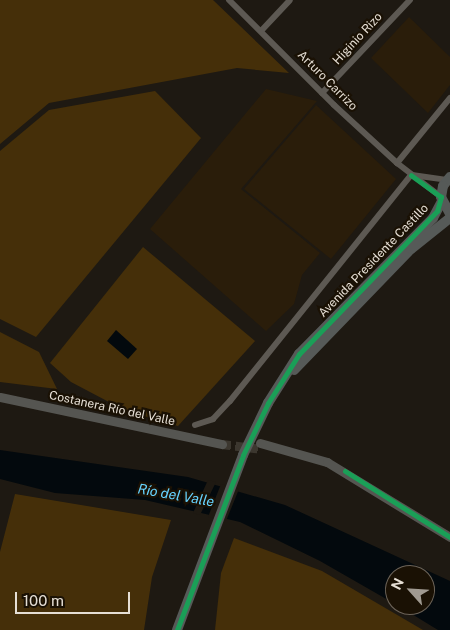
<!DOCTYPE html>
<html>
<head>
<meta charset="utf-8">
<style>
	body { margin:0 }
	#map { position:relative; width:450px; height:630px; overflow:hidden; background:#1e1912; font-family:"Public Sans",sans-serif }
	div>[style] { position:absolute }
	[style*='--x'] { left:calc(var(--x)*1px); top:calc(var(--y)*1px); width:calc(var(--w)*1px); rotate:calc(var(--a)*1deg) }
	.built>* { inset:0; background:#2a1d0a }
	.green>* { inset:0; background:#452f09 }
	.water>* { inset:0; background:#03090d }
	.pier>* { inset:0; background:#1e1912 }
	.secondary-tunnel>* { height:9px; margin-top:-4.5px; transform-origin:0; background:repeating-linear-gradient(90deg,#3c372f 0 9px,transparent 0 13.5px) }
	.minor>* { height:6px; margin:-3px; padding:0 3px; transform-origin:3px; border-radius:3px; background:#5d5953 }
	.secondary>* { height:9px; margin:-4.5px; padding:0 4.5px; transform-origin:4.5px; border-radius:4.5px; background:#555551 }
	.primary>* { height:10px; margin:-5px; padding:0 5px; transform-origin:5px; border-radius:5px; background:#565a58 }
	.cycleway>* { height:5px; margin:-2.5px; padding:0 2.5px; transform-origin:2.5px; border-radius:2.5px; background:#1a9f57 }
	span { translate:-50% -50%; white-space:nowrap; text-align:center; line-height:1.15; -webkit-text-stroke:4.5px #1a1104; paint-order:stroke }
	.street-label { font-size:12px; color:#e6dfd5 }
	.water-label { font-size:14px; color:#66d3ff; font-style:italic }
	.north { position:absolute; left:385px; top:565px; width:50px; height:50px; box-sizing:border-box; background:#1a1104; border:1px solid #6c6358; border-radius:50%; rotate:296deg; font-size:14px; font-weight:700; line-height:20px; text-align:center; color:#e6dfd5 }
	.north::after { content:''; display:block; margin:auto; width:18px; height:22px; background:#a09a91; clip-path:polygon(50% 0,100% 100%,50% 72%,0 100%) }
	.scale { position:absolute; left:15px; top:592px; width:115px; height:22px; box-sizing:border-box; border:2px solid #e6dfd5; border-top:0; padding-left:6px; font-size:15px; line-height:18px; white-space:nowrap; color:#e6dfd5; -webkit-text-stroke:4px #1a1104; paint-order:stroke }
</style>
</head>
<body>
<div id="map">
	<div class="built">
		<i style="clip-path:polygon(409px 17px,450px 57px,450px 85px,428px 113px,371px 58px)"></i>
		<i style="clip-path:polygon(266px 89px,317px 101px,241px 189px,320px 253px,302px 275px,294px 304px,266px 331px,150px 229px)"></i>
		<i style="clip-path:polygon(316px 105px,396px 179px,331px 259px,244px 189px)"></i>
	</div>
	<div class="green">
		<i style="clip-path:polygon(0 0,213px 0,289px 73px,237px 68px,49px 103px,0 144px)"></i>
		<i style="clip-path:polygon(155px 91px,201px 138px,36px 337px,0 319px,0 151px,49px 110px)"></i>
		<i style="clip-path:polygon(143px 247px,255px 341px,178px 426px,126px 411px,71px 382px,50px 363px)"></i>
		<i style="clip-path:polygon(0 332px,39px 352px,57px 389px,0 382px)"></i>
		<i style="clip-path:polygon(15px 494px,171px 520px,152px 577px,144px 630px,0 630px,0 552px)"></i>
		<i style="clip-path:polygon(234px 538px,322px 571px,423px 630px,215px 630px,221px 573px)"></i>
	</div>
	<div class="water">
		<i style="clip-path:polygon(116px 330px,137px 349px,128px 359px,107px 341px)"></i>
		<i style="clip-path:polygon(0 450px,188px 477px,285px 505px,450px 581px,450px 630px,438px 630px,397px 605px,425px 605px,425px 575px,395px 575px,395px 604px,320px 561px,240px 522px,145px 500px,55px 493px,0 479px)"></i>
	</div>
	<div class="pier">
		<i style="clip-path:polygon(208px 480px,216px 482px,200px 515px,193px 513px)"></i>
		<i style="clip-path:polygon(221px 484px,239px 489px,226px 521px,208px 517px)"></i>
	</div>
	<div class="secondary-tunnel">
		<i style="--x:222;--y:444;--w:38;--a:7"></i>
	</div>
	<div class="minor">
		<i style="--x:229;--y:0;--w:148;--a:45"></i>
		<i style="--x:334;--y:105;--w:86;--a:42.6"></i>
		<i style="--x:397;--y:163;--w:56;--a:37.7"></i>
		<i style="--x:261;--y:31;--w:42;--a:-46.9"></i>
		<i style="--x:322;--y:93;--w:128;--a:-46.6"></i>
		<i style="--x:397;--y:163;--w:84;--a:-50.8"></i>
		<i style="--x:412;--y:175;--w:35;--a:8"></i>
		<i style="--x:195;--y:425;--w:19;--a:-18"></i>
		<i style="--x:213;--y:419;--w:25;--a:-47"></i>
		<i style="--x:230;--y:401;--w:290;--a:-51.3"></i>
	</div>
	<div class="secondary">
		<i style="--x:0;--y:397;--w:227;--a:12"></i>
		<i style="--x:260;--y:443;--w:70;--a:15.8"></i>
		<i style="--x:327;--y:462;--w:144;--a:31.4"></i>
	</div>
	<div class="primary">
		<i style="--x:450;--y:177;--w:11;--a:128"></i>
		<i style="--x:443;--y:186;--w:11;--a:100"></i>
		<i style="--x:441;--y:197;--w:19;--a:62"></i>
		<i style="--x:294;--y:370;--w:168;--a:-46"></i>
		<i style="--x:411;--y:249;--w:50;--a:-38.5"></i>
		<i style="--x:177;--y:630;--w:187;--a:-69.3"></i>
		<i style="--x:243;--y:455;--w:58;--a:-64.3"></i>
		<i style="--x:268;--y:403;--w:58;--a:-57.7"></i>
		<i style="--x:299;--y:354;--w:191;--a:-45.4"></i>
		<i style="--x:433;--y:218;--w:19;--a:-62"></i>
	</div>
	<div class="cycleway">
		<i style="--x:345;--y:471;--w:124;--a:32.2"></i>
		<i style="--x:177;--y:630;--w:187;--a:-69.3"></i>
		<i style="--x:243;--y:455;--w:58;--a:-64.3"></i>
		<i style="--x:268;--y:403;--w:58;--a:-57.7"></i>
		<i style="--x:299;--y:354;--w:199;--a:-46"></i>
		<i style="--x:437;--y:211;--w:15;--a:-74"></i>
		<i style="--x:441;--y:197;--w:37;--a:-144"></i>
	</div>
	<div class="street-label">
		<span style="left:358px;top:39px;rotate:-47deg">Higinio Rizo</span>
		<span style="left:327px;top:81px;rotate:45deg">Arturo Carrizo</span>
		<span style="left:374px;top:261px;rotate:-46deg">Avenida Presidente Castillo</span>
		<span style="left:112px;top:409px;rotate:12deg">Costanera Río del Valle</span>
	</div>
	<div class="water-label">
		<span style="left:176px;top:495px;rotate:10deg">Río del Valle</span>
	</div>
	<div class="north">N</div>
	<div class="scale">100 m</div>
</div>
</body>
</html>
